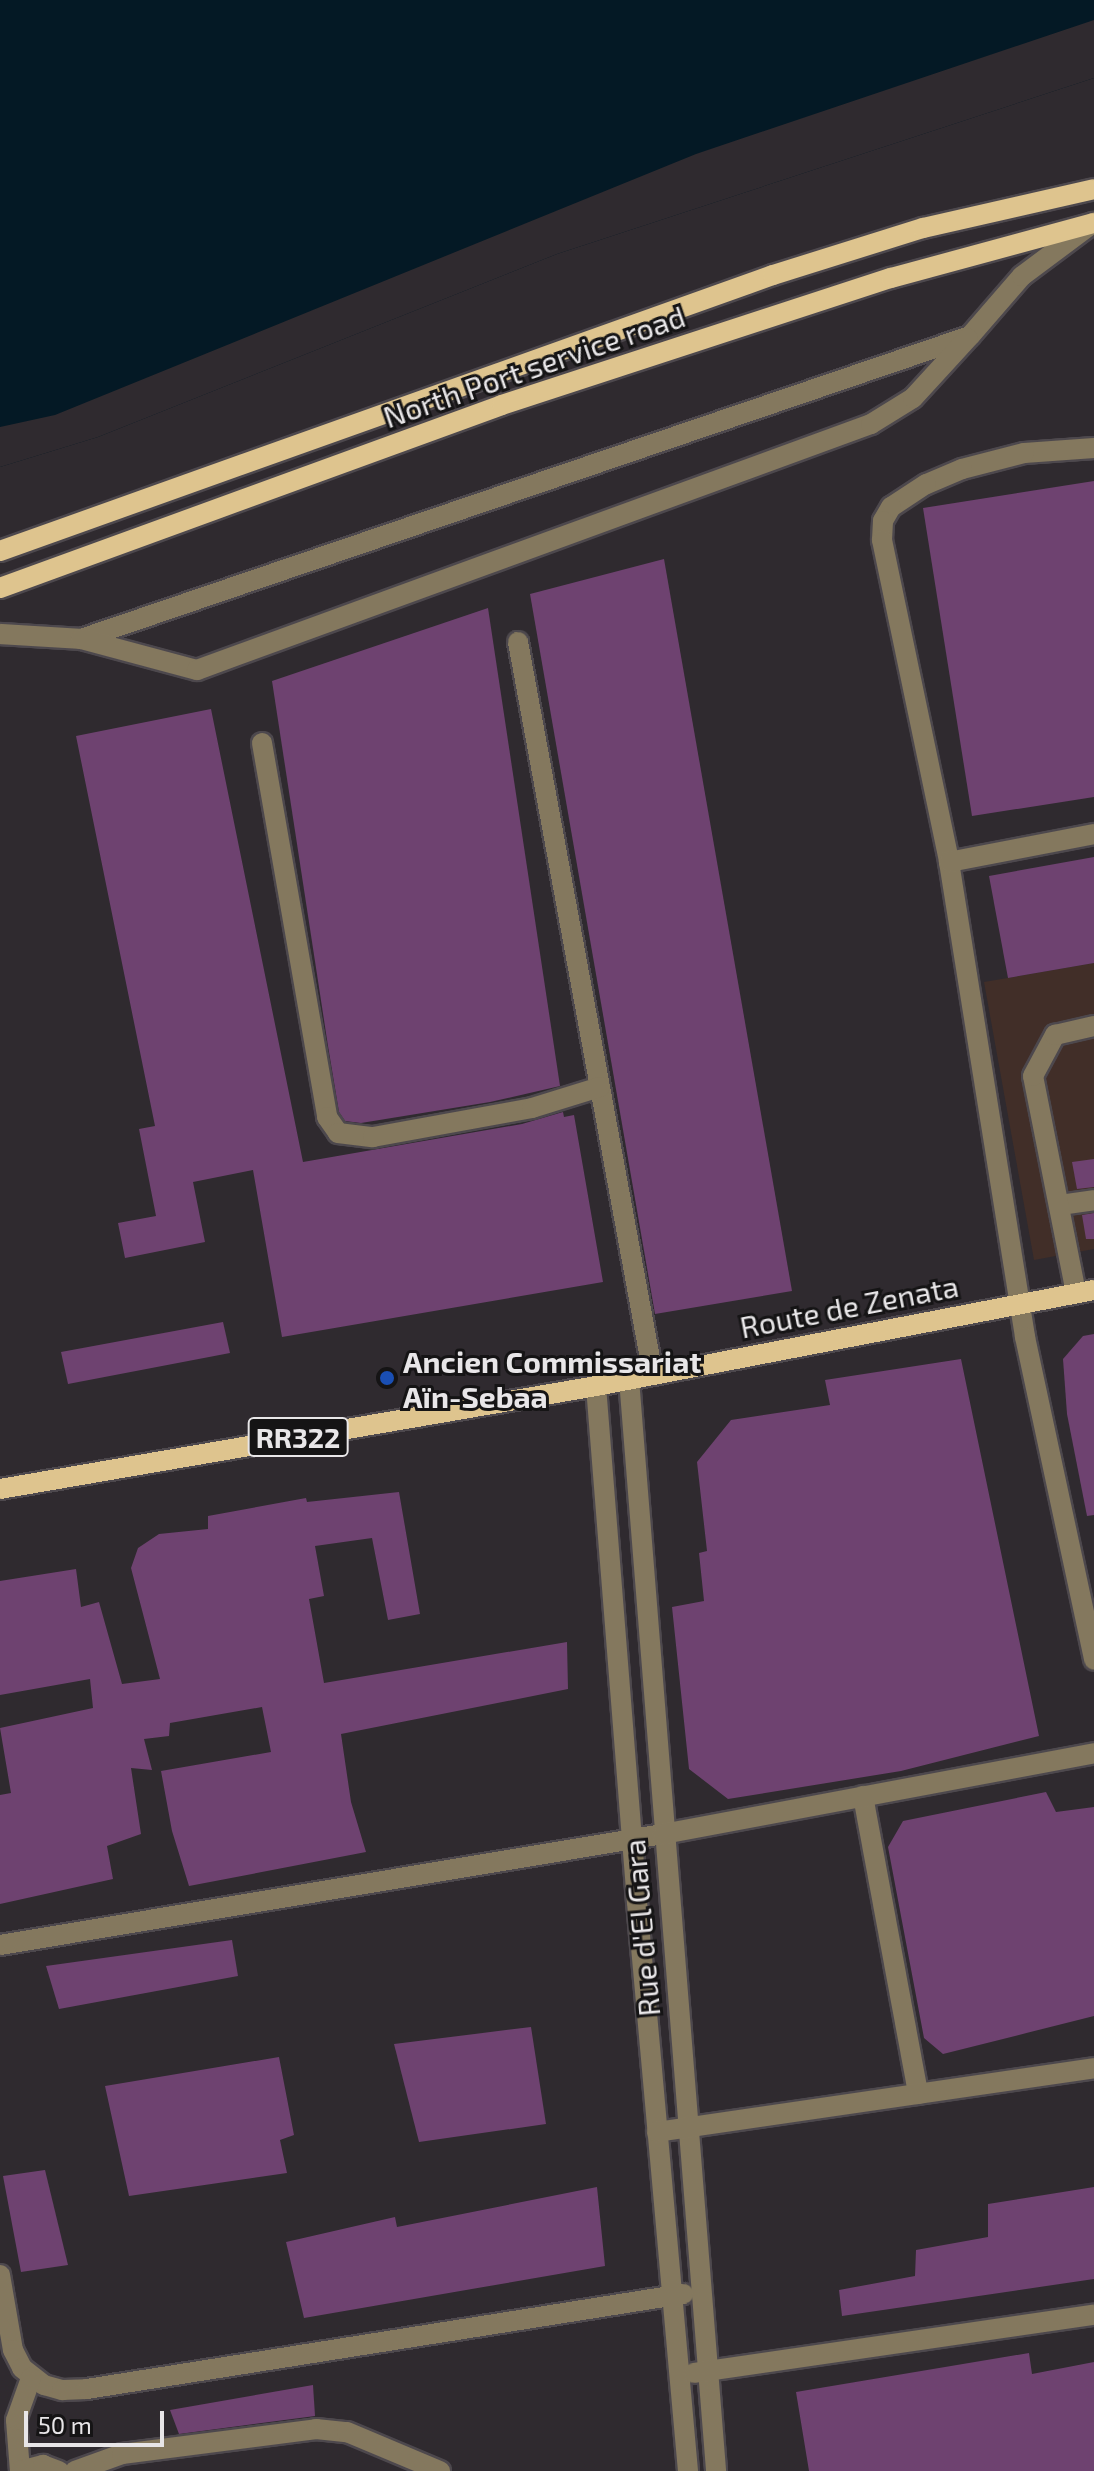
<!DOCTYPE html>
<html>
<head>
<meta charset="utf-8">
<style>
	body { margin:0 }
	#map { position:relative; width:1094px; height:2471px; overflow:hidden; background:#2f2a2f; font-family:"Exo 2",sans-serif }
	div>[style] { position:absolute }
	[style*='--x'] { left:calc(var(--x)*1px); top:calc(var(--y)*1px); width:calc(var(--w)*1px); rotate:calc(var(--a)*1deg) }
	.commercial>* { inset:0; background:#412e28 }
	.water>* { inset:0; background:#041925 }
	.pier>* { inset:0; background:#2f2a2f }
	.building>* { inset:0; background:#6e4270 }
	.roads { filter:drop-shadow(2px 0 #4d484d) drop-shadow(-2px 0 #4d484d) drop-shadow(0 2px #4d484d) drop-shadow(0 -2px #4d484d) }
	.minor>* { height:20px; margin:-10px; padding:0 10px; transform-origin:10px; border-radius:10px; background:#84785e }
	.major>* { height:20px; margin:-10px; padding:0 10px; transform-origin:10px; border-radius:10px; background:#dec48e }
	.dots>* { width:22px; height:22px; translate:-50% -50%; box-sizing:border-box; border:4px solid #151415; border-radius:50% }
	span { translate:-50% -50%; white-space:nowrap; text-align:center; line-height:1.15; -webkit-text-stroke:6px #151415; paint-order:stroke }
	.shield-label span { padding:2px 6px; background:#151415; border:2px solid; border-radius:6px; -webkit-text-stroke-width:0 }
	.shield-label { font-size:28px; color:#e8e6e8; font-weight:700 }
	.street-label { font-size:30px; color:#e8e6e8 }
	.poi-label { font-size:30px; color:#e8e6e8; font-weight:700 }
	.left { translate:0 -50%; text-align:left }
	.scale { position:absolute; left:24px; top:2411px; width:140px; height:36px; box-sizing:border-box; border:4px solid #e8e6e8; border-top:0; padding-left:10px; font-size:24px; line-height:28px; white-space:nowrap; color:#e8e6e8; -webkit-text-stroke:6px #151415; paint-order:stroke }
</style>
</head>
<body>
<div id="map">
	<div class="commercial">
		<i style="clip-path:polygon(1094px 963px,1094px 1249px,1034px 1260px,984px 982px)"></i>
	</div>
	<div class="water">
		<i style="clip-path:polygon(0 0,1094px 0,1094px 78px,557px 254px,98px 437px,0 467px)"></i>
	</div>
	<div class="pier">
		<i style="clip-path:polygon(1094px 20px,1094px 78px,557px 254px,98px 437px,0 467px,0 427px,55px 415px,696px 154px)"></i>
	</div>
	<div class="building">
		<i style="clip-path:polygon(1094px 481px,1094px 797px,972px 816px,923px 508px)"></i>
		<i style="clip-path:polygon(664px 559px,792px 1291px,655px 1314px,530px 594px)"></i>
		<i style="clip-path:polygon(488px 608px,560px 1086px,490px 1102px,361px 1123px,345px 1121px,339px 1112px,328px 1046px,272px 681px)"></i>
		<i style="clip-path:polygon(211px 709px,303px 1162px,522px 1124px,563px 1112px,564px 1117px,574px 1115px,603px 1282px,282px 1337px,253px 1170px,193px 1182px,205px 1242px,125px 1258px,118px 1223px,156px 1216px,139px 1129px,155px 1126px,76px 736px)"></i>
		<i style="clip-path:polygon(1094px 857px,1094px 963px,1008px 978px,989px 876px)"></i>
		<i style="clip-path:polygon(1094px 1159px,1094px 1187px,1077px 1189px,1072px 1162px)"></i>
		<i style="clip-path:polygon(1094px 1213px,1094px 1239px,1086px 1239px,1082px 1215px)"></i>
		<i style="clip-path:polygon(223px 1322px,230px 1353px,68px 1384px,61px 1352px)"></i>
		<i style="clip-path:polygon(1094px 1334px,1094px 1515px,1087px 1516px,1067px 1414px,1063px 1359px,1083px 1336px)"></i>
		<i style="clip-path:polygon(961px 1359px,1039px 1736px,901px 1771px,728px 1799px,689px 1769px,672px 1607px,704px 1601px,699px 1553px,707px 1551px,697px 1462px,731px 1420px,830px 1405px,825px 1380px)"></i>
		<i style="clip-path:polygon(399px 1492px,420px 1614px,388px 1620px,372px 1538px,315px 1546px,324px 1596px,309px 1599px,324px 1683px,567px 1642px,568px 1689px,341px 1734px,351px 1802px,366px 1852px,189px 1886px,172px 1831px,161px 1771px,271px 1752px,262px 1707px,170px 1723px,169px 1736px,144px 1739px,152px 1770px,131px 1768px,141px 1834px,107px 1846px,113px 1879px,0 1904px,0 1795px,11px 1793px,0 1728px,93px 1708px,90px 1679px,0 1695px,0 1581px,76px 1569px,81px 1607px,99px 1602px,122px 1684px,160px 1679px,131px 1568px,138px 1548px,159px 1534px,208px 1529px,208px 1516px,306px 1498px,307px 1502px)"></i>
		<i style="clip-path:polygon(1046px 1792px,1056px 1812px,1094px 1807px,1094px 2016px,943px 2054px,924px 2038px,888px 1847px,903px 1821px)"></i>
		<i style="clip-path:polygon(232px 1940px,238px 1976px,59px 2009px,46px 1966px)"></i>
		<i style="clip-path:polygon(531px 2027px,546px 2124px,419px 2142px,394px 2044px)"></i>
		<i style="clip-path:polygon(279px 2057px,294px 2135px,280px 2140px,287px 2173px,129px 2196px,105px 2086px)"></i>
		<i style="clip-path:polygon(45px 2170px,68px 2265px,21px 2272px,3px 2176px)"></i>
		<i style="clip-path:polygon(597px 2187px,605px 2266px,304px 2318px,286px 2242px,395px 2217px,397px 2227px)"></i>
		<i style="clip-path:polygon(1094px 2187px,1094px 2279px,842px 2316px,839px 2290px,915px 2276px,916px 2250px,988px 2237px,988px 2204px)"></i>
		<i style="clip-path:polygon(1029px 2353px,1032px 2374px,1094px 2362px,1094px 2471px,809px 2471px,796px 2392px)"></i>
		<i style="clip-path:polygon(313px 2385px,315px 2416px,179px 2434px,170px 2410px)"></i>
	</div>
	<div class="roads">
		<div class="minor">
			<i style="--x:1094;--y:448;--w:70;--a:175.9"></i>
			<i style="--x:1024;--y:453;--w:64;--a:165.5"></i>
			<i style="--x:962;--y:469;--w:39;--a:157"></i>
			<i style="--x:926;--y:484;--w:42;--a:146.7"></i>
			<i style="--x:891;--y:507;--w:16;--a:120"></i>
			<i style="--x:883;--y:521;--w:19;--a:93"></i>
			<i style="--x:882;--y:540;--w:329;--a:78.2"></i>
			<i style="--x:949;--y:862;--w:481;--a:80.9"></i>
			<i style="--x:1025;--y:1337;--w:330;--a:77.9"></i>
			<i style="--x:0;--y:634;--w:81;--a:3.5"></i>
			<i style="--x:81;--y:639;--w:939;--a:-18.82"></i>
			<i style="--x:970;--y:336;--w:79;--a:-49.1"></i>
			<i style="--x:1022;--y:276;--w:89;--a:-36.7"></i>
			<i style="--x:81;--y:639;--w:120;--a:15"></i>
			<i style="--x:197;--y:670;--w:717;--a:-20.05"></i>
			<i style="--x:871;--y:424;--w:49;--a:-31.8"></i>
			<i style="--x:913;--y:398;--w:81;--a:-47.5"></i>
			<i style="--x:518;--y:642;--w:745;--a:79.56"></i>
			<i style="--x:262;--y:743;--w:380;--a:80.1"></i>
			<i style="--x:327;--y:1117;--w:19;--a:55"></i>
			<i style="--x:338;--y:1133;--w:35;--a:7"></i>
			<i style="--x:373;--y:1137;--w:162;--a:-10.3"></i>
			<i style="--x:532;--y:1108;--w:71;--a:-17.2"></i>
			<i style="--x:949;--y:862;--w:148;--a:-10.9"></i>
			<i style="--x:1060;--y:1205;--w:34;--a:-8"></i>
			<i style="--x:1076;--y:1293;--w:221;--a:-101.2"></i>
			<i style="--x:1033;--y:1076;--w:47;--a:-61.8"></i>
			<i style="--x:1055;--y:1035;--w:40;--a:-13"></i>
			<i style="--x:629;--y:1379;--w:1095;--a:85.44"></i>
			<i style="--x:596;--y:1386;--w:518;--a:85.46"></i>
			<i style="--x:637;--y:1902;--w:571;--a:84.88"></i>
			<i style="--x:863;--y:1796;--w:303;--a:79.5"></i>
			<i style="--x:0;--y:1945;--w:672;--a:-9.5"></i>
			<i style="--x:663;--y:1834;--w:439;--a:-10.6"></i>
			<i style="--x:657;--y:2132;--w:442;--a:-8.3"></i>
			<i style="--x:0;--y:2275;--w:76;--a:80.2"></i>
			<i style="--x:13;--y:2350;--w:20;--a:63"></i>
			<i style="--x:22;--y:2368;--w:28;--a:38"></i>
			<i style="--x:44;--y:2385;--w:19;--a:16"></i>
			<i style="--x:62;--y:2390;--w:25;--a:-2"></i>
			<i style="--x:87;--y:2389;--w:604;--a:-9.06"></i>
			<i style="--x:694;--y:2373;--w:404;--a:-8.3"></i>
			<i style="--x:20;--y:2471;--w:51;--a:-94.5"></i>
			<i style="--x:16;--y:2420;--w:45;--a:-70.3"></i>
			<i style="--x:20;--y:2471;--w:24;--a:-15"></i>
			<i style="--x:43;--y:2465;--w:17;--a:21"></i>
			<i style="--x:75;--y:2471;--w:50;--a:-19.9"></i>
			<i style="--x:122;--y:2454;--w:196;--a:-7.3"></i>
			<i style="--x:316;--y:2429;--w:31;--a:6"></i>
			<i style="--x:347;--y:2432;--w:101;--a:22.8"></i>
		</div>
		<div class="major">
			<i style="--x:0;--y:551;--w:821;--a:-19.65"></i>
			<i style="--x:773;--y:275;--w:157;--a:-17.4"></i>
			<i style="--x:923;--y:228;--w:175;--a:-12.8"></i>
			<i style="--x:0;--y:588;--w:534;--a:-20.03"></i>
			<i style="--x:502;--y:405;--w:409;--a:-18.1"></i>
			<i style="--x:891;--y:278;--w:210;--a:-15.2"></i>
			<i style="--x:0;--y:1489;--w:605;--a:-9.8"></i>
			<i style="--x:596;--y:1386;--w:507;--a:-10.91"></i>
		</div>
	</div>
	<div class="dots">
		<i style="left:387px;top:1378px;background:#1a4fb4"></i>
	</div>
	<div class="shield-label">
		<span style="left:298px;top:1437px">RR322</span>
	</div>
	<div class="street-label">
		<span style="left:534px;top:366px;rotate:-19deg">North Port service road</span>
		<span style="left:849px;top:1306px;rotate:-11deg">Route de Zenata</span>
		<span style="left:641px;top:1928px;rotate:-95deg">Rue d'El Gara</span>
	</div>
	<div class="poi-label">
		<span class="left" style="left:403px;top:1378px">Ancien Commissariat<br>Aïn-Sebaa</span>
	</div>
	<div class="scale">50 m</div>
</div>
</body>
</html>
